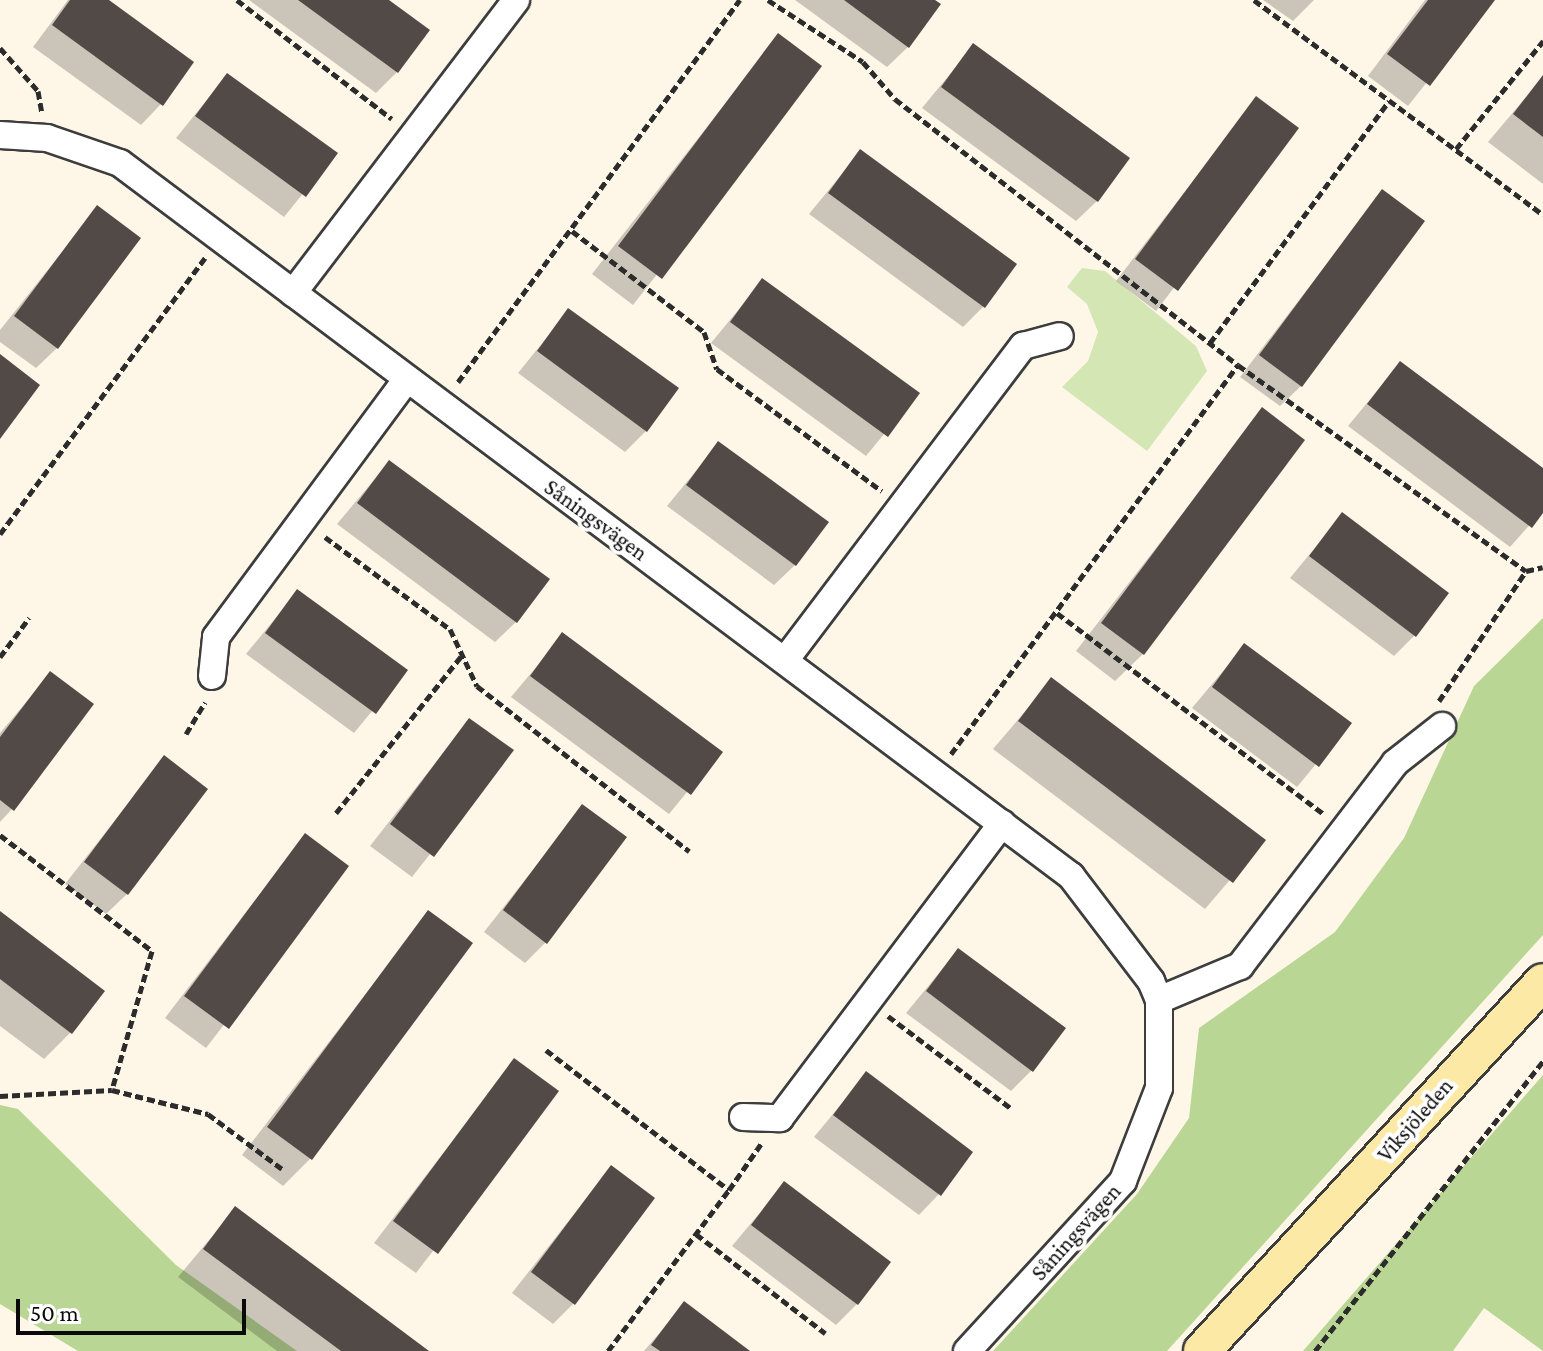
<!DOCTYPE html>
<html>
<head>
<meta charset="utf-8">
<style>
	body { margin:0 }
	#map { position:relative; width:1543px; height:1351px; overflow:hidden; background:#fef7e8; font-family:"Crimson Pro",serif }
	div>[style] { position:absolute }
	[style*='--x'] { left:calc(var(--x)*1px); top:calc(var(--y)*1px); width:calc(var(--w)*1px); rotate:calc(var(--a)*1deg) }
	.green>* { inset:0; background:#d3e6b4 }
	.forest>* { inset:0; background:#b9d694 }
	.shadow>* { inset:0; background:#0003 }
	.building>* { inset:0; background:#524a47 }
	.path>* { height:5px; margin-top:-2.5px; transform-origin:0; background:repeating-linear-gradient(90deg,#2c2c2c 0 8px,transparent 0 12px) }
	.roads { filter:drop-shadow(2px 0 #3d3d3d) drop-shadow(-2px 0 #3d3d3d) drop-shadow(0 2px #3d3d3d) drop-shadow(0 -2px #3d3d3d) }
	.street>* { height:26px; margin:-13px; padding:0 13px; transform-origin:13px; border-radius:13px; background:#fff }
	.secondary>* { height:36px; margin:-18px; padding:0 18px; transform-origin:18px; border-radius:18px; background:#fce9a6 }
	span { translate:-50% -50%; white-space:nowrap; text-align:center; line-height:1.15; -webkit-text-stroke:8px #fff; paint-order:stroke }
	.street-label { font-size:22px; color:#0a0a0a }
	.scale { position:absolute; left:16px; top:1299px; width:230px; height:36px; box-sizing:border-box; border:4px solid #0a0a0a; border-top:0; padding-left:10px; font-size:24px; line-height:28px; white-space:nowrap; color:#0a0a0a; -webkit-text-stroke:6px #fff; paint-order:stroke }
</style>
</head>
<body>
<div id="map">
	<div class="green">
		<i style="clip-path:polygon(1082px 268px,1105px 271px,1196px 346px,1207px 371px,1147px 451px,1062px 387px,1088px 361px,1098px 332px,1087px 304px,1067px 287px)"></i>
	</div>
	<div class="forest">
		<i style="clip-path:polygon(1543px 618px,1543px 935px,1167px 1351px,993px 1351px,1137px 1194px,1189px 1118px,1199px 1028px,1335px 932px,1404px 838px,1474px 686px)"></i>
		<i style="clip-path:polygon(1543px 1075px,1543px 1351px,1484px 1308px,1453px 1351px,1303px 1351px)"></i>
		<i style="clip-path:polygon(0 1105px,18px 1109px,176px 1265px,297px 1351px,78px 1351px,0 1304px)"></i>
	</div>
	<div class="shadow">
		<i style="clip-path:polygon(68px 0,106px 0,161px 104px,141px 125px,33px 47px)"></i>
		<i style="clip-path:polygon(249px 0,386px 0,397px 72px,376px 93px)"></i>
		<i style="clip-path:polygon(795px 0,932px 0,908px 47px,887px 67px)"></i>
		<i style="clip-path:polygon(1263px 0,1314px 0,1293px 21px)"></i>
		<i style="clip-path:polygon(1425px 0,1492px 0,1408px 106px,1368px 76px)"></i>
		<i style="clip-path:polygon(778px 36px,819px 67px,633px 305px,592px 274px)"></i>
		<i style="clip-path:polygon(973px 46px,1097px 201px,1076px 221px,922px 108px)"></i>
		<i style="clip-path:polygon(227px 75px,335px 154px,284px 217px,176px 138px)"></i>
		<i style="clip-path:polygon(1543px 77px,1543px 184px,1488px 142px)"></i>
		<i style="clip-path:polygon(1257px 98px,1297px 128px,1156px 311px,1116px 281px)"></i>
		<i style="clip-path:polygon(860px 152px,984px 306px,963px 327px,809px 214px)"></i>
		<i style="clip-path:polygon(1382px 192px,1301px 386px,1280px 406px,1240px 377px)"></i>
		<i style="clip-path:polygon(97px 208px,57px 348px,36px 368px,0 342px,0 330px)"></i>
		<i style="clip-path:polygon(762px 281px,917px 394px,866px 456px,711px 343px)"></i>
		<i style="clip-path:polygon(569px 310px,646px 431px,625px 452px,518px 373px)"></i>
		<i style="clip-path:polygon(1400px 363px,1543px 470px,1543px 510px,1510px 547px,1348px 426px)"></i>
		<i style="clip-path:polygon(1263px 410px,1143px 654px,1115px 681px,1076px 651px)"></i>
		<i style="clip-path:polygon(718px 444px,795px 565px,774px 585px,667px 506px)"></i>
		<i style="clip-path:polygon(389px 462px,516px 622px,495px 642px,337px 524px)"></i>
		<i style="clip-path:polygon(1342px 515px,1415px 635px,1394px 656px,1290px 578px)"></i>
		<i style="clip-path:polygon(297px 592px,405px 671px,354px 733px,246px 654px)"></i>
		<i style="clip-path:polygon(563px 635px,720px 752px,669px 814px,511px 697px)"></i>
		<i style="clip-path:polygon(1244px 646px,1349px 724px,1297px 787px,1192px 708px)"></i>
		<i style="clip-path:polygon(50px 674px,12px 809px,0 822px,0 733px)"></i>
		<i style="clip-path:polygon(1052px 680px,1264px 840px,1205px 909px,993px 749px)"></i>
		<i style="clip-path:polygon(469px 720px,511px 751px,412px 877px,370px 846px)"></i>
		<i style="clip-path:polygon(164px 758px,127px 894px,106px 914px,65px 884px)"></i>
		<i style="clip-path:polygon(583px 806px,546px 942px,525px 963px,484px 932px)"></i>
		<i style="clip-path:polygon(305px 835px,346px 866px,206px 1048px,165px 1018px)"></i>
		<i style="clip-path:polygon(428px 913px,310px 1159px,283px 1186px,242px 1155px)"></i>
		<i style="clip-path:polygon(0 914px,71px 1032px,44px 1059px,0 1026px)"></i>
		<i style="clip-path:polygon(958px 950px,1032px 1070px,1011px 1091px,906px 1013px)"></i>
		<i style="clip-path:polygon(514px 1061px,556px 1091px,416px 1273px,374px 1243px)"></i>
		<i style="clip-path:polygon(866px 1074px,939px 1194px,919px 1215px,814px 1137px)"></i>
		<i style="clip-path:polygon(611px 1167px,574px 1303px,553px 1324px,512px 1293px)"></i>
		<i style="clip-path:polygon(784px 1184px,857px 1304px,836px 1325px,732px 1246px)"></i>
		<i style="clip-path:polygon(235px 1209px,426px 1351px,277px 1351px,178px 1277px)"></i>
		<i style="clip-path:polygon(684px 1304px,747px 1351px,644px 1351px)"></i>
	</div>
	<div class="building">
		<i style="clip-path:polygon(70px 0,109px 0,194px 62px,163px 106px,52px 25px)"></i>
		<i style="clip-path:polygon(298px 0,389px 0,430px 30px,398px 73px)"></i>
		<i style="clip-path:polygon(844px 0,935px 0,941px 4px,909px 48px)"></i>
		<i style="clip-path:polygon(1428px 0,1495px 0,1430px 86px,1387px 54px)"></i>
		<i style="clip-path:polygon(778px 33px,822px 66px,662px 279px,618px 246px)"></i>
		<i style="clip-path:polygon(973px 43px,1130px 158px,1098px 202px,941px 87px)"></i>
		<i style="clip-path:polygon(227px 73px,338px 153px,306px 197px,195px 116px)"></i>
		<i style="clip-path:polygon(1543px 75px,1543px 137px,1513px 114px)"></i>
		<i style="clip-path:polygon(1256px 96px,1299px 128px,1178px 291px,1135px 259px)"></i>
		<i style="clip-path:polygon(860px 149px,1017px 264px,985px 308px,828px 193px)"></i>
		<i style="clip-path:polygon(1382px 189px,1425px 221px,1302px 387px,1259px 355px)"></i>
		<i style="clip-path:polygon(97px 205px,141px 238px,58px 349px,14px 316px)"></i>
		<i style="clip-path:polygon(762px 278px,920px 393px,888px 437px,730px 322px)"></i>
		<i style="clip-path:polygon(568px 308px,679px 388px,647px 432px,537px 351px)"></i>
		<i style="clip-path:polygon(0 354px,40px 385px,0 439px)"></i>
		<i style="clip-path:polygon(1400px 361px,1543px 468px,1543px 513px,1532px 528px,1367px 404px)"></i>
		<i style="clip-path:polygon(1262px 407px,1305px 440px,1144px 655px,1101px 623px)"></i>
		<i style="clip-path:polygon(718px 441px,829px 522px,796px 566px,686px 485px)"></i>
		<i style="clip-path:polygon(389px 460px,550px 579px,517px 623px,357px 503px)"></i>
		<i style="clip-path:polygon(1342px 512px,1449px 593px,1416px 637px,1309px 556px)"></i>
		<i style="clip-path:polygon(297px 589px,408px 670px,376px 714px,265px 633px)"></i>
		<i style="clip-path:polygon(562px 632px,723px 752px,691px 795px,530px 676px)"></i>
		<i style="clip-path:polygon(1244px 643px,1352px 723px,1319px 767px,1212px 687px)"></i>
		<i style="clip-path:polygon(50px 671px,94px 704px,14px 811px,0 800px,0 737px)"></i>
		<i style="clip-path:polygon(1051px 677px,1266px 840px,1233px 883px,1018px 721px)"></i>
		<i style="clip-path:polygon(469px 718px,514px 750px,434px 857px,390px 824px)"></i>
		<i style="clip-path:polygon(164px 755px,208px 789px,128px 895px,84px 862px)"></i>
		<i style="clip-path:polygon(582px 804px,627px 837px,547px 944px,503px 910px)"></i>
		<i style="clip-path:polygon(305px 833px,349px 866px,229px 1029px,184px 996px)"></i>
		<i style="clip-path:polygon(428px 910px,473px 943px,312px 1160px,267px 1127px)"></i>
		<i style="clip-path:polygon(0 911px,105px 991px,72px 1034px,0 979px)"></i>
		<i style="clip-path:polygon(958px 948px,1066px 1028px,1033px 1072px,926px 991px)"></i>
		<i style="clip-path:polygon(514px 1058px,559px 1091px,438px 1254px,393px 1221px)"></i>
		<i style="clip-path:polygon(866px 1071px,973px 1152px,941px 1196px,833px 1115px)"></i>
		<i style="clip-path:polygon(611px 1165px,655px 1198px,575px 1305px,531px 1272px)"></i>
		<i style="clip-path:polygon(784px 1181px,891px 1262px,858px 1305px,751px 1225px)"></i>
		<i style="clip-path:polygon(235px 1206px,429px 1351px,341px 1351px,203px 1249px)"></i>
		<i style="clip-path:polygon(684px 1301px,750px 1351px,660px 1351px,651px 1345px)"></i>
	</div>
	<div class="path">
		<i style="--x:237;--y:0;--w:195;--a:37.5"></i>
		<i style="--x:768;--y:0;--w:113;--a:33.1"></i>
		<i style="--x:863;--y:62;--w:49;--a:49.1"></i>
		<i style="--x:895;--y:99;--w:434;--a:37.8"></i>
		<i style="--x:1238;--y:365;--w:354;--a:35.6"></i>
		<i style="--x:1254;--y:0;--w:360;--a:36.6"></i>
		<i style="--x:0;--y:48;--w:57;--a:48.5"></i>
		<i style="--x:38;--y:91;--w:22;--a:80"></i>
		<i style="--x:1456;--y:149;--w:139;--a:-51.1"></i>
		<i style="--x:572;--y:231;--w:166;--a:37.4"></i>
		<i style="--x:704;--y:332;--w:39;--a:71"></i>
		<i style="--x:717;--y:369;--w:205;--a:36.5"></i>
		<i style="--x:1210;--y:343;--w:301;--a:-53.5"></i>
		<i style="--x:458;--y:382;--w:475;--a:-53.6"></i>
		<i style="--x:0;--y:534;--w:344;--a:-53.4"></i>
		<i style="--x:325;--y:537;--w:155;--a:36.4"></i>
		<i style="--x:450;--y:629;--w:63;--a:64.7"></i>
		<i style="--x:477;--y:686;--w:269;--a:37.9"></i>
		<i style="--x:1057;--y:613;--w:334;--a:37"></i>
		<i style="--x:0;--y:657;--w:49;--a:-53.4"></i>
		<i style="--x:1439;--y:701;--w:156;--a:-56.2"></i>
		<i style="--x:1526;--y:571;--w:17;--a:-13"></i>
		<i style="--x:186;--y:734;--w:37;--a:-59"></i>
		<i style="--x:951;--y:754;--w:483;--a:-53.6"></i>
		<i style="--x:336;--y:813;--w:203;--a:-51.4"></i>
		<i style="--x:0;--y:835;--w:191;--a:37.3"></i>
		<i style="--x:152;--y:951;--w:145;--a:106.1"></i>
		<i style="--x:888;--y:1016;--w:155;--a:36.9"></i>
		<i style="--x:546;--y:1050;--w:230;--a:37.4"></i>
		<i style="--x:729;--y:1190;--w:56;--a:-55.2"></i>
		<i style="--x:0;--y:1096;--w:112;--a:-3.1"></i>
		<i style="--x:112;--y:1090;--w:99;--a:14"></i>
		<i style="--x:208;--y:1114;--w:92;--a:36.6"></i>
		<i style="--x:696;--y:1234;--w:163;--a:37.5"></i>
		<i style="--x:608;--y:1351;--w:201;--a:-53.1"></i>
		<i style="--x:1315;--y:1351;--w:369;--a:-51.8"></i>
	</div>
	<div class="roads">
		<div class="street">
			<i style="--x:0;--y:135;--w:47;--a:3.7"></i>
			<i style="--x:47;--y:138;--w:77;--a:18.9"></i>
			<i style="--x:120;--y:163;--w:1189;--a:36.86"></i>
			<i style="--x:1071;--y:876;--w:132;--a:52.7"></i>
			<i style="--x:1151;--y:981;--w:21;--a:67"></i>
			<i style="--x:1159;--y:1000;--w:88;--a:90"></i>
			<i style="--x:1159;--y:1088;--w:100;--a:111.2"></i>
			<i style="--x:1123;--y:1181;--w:231;--a:132.5"></i>
			<i style="--x:293;--y:293;--w:368;--a:-52.7"></i>
			<i style="--x:786;--y:659;--w:393;--a:-52.9"></i>
			<i style="--x:1023;--y:346;--w:38;--a:-15"></i>
			<i style="--x:212;--y:676;--w:39;--a:-84"></i>
			<i style="--x:216;--y:637;--w:320;--a:-53.5"></i>
			<i style="--x:1159;--y:1000;--w:88;--a:-22.8"></i>
			<i style="--x:1240;--y:966;--w:255;--a:-52.6"></i>
			<i style="--x:1395;--y:763;--w:60;--a:-38.2"></i>
			<i style="--x:743;--y:1117;--w:37;--a:2"></i>
			<i style="--x:780;--y:1118;--w:369;--a:-53"></i>
		</div>
		<div class="secondary">
			<i style="--x:1202;--y:1351;--w:502;--a:-47.26"></i>
		</div>
	</div>
	<div class="street-label">
		<span style="left:596px;top:520px;rotate:36deg">Såningsvägen</span>
		<span style="left:1415px;top:1120px;rotate:-49deg">Viksjöleden</span>
		<span style="left:1076px;top:1232px;rotate:-48deg">Såningsvägen</span>
	</div>
	<div class="scale">50 m</div>
</div>
</body>
</html>
